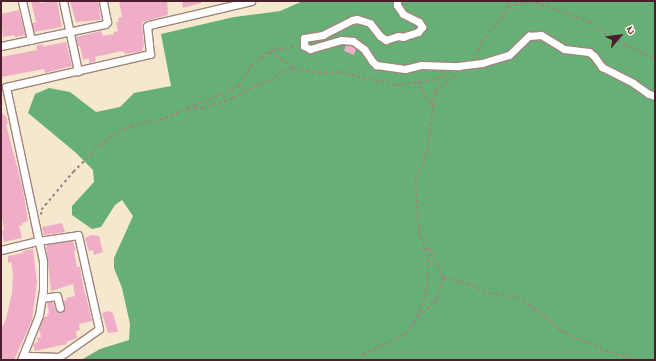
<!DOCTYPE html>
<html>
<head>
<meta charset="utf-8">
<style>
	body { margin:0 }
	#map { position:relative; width:656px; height:361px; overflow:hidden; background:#f5e8ce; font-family:"Indie Flower",sans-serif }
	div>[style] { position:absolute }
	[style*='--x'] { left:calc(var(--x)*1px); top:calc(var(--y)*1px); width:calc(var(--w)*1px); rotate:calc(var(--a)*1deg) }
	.forest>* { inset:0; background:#66b078 }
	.building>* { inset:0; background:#efadc7 }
	.path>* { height:1.5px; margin-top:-0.75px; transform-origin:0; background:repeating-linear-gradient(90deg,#a0847c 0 3px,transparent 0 6px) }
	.roads { filter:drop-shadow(1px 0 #a0847c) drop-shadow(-1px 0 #a0847c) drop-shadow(0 1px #a0847c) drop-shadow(0 -1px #a0847c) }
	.street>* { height:7px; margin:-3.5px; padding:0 3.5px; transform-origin:3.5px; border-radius:3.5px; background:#fff }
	span { translate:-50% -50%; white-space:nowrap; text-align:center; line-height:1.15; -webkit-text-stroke:3.5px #fcf5e5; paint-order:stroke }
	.frame { position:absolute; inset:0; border:2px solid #4a1f2b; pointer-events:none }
	.north { position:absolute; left:600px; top:16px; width:40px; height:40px; -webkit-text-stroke:3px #fcf5e5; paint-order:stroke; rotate:62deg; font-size:11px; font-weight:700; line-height:16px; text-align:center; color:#4a1f2b }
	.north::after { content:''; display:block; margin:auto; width:14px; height:18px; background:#4a1f2b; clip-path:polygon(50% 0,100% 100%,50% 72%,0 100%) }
</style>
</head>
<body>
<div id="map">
	<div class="forest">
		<i style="clip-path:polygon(303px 1px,655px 1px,655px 360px,81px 360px,100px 349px,129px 340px,130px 324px,122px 288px,114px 268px,114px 258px,133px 216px,122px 200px,115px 205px,101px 227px,92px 229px,72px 215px,72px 206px,94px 182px,93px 170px,75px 152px,28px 113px,35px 94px,49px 88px,70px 92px,96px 112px,120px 107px,134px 93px,171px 86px,161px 34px,234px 17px,280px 11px)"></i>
	</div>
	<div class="building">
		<i style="clip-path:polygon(31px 1px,40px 1px,40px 3px,57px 1px,62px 27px,34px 32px,32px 23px,36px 22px)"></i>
		<i style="clip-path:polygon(70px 1px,98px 1px,101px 20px,76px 22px)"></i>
		<i style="clip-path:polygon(119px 1px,167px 1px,168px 15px,142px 22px,144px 47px,142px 48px,143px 51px,126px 54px,122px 51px,95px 57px,96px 61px,89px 63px,89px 58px,83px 60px,80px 46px,78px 46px,76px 37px,101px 31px,103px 36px,114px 34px,114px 32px,118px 31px,116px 22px,119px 22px,118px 18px,122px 17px)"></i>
		<i style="clip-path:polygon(182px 1px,201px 1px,201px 3px,183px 8px)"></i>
		<i style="clip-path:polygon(19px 10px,25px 35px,15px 37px,14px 35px,3px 37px,1px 14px)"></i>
		<i style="clip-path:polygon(66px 42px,72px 66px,45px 73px,44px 69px,1px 77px,1px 57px,37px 50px,36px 46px,43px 44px,44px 47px,46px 46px)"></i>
		<i style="clip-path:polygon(346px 45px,351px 46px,356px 49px,354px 55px,344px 51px)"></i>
		<i style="clip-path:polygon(3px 113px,4px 116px,6px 116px,8px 124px,6px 124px,23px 190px,28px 221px,22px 223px,23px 225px,19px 226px,22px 238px,4px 242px,2px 231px,4px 230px,1px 210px,1px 114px)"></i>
		<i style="clip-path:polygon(62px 223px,65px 232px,44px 235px,42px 227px)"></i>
		<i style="clip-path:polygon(91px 235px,99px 236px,103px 252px,94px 255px,93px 250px,89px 251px,85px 238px)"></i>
		<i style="clip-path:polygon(73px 241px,76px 251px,74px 251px,77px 267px,80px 267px,85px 295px,86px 295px,92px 321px,79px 324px,80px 330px,76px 331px,77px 338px,66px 342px,67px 344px,35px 351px,33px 344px,38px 342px,37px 338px,41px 337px,39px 329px,43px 317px,48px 316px,47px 314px,49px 313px,47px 302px,53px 302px,56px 311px,61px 313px,65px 310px,63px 301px,67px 300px,66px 298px,75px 296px,73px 284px,51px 291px,46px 245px)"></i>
		<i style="clip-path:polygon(33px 249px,37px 282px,32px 320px,14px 360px,1px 360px,1px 325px,3px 326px,6px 319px,12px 293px,13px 273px,11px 262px,8px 263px,8px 256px,23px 253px,23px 251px)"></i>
		<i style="clip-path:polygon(109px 311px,113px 313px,118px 332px,108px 333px,102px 313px)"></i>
	</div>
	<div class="path">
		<i style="--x:530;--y:1;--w:64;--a:19.3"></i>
		<i style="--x:590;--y:22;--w:22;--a:39"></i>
		<i style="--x:607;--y:36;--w:53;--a:25.6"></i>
		<i style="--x:508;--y:7;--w:23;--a:-15"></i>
		<i style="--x:270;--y:52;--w:29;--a:34"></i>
		<i style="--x:475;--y:57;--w:16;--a:-68"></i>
		<i style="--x:481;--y:42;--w:43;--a:-50.7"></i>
		<i style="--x:508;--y:9;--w:8;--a:-90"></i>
		<i style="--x:417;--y:82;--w:28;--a:58"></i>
		<i style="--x:188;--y:109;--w:13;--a:-4"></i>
		<i style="--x:201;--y:108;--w:34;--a:-17"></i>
		<i style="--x:233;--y:98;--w:28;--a:-30"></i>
		<i style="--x:257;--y:84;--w:13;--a:-13"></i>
		<i style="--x:270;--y:81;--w:12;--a:-42"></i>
		<i style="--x:279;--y:73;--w:16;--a:-18"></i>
		<i style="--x:294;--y:68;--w:25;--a:12"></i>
		<i style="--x:318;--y:73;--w:22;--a:-3"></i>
		<i style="--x:340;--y:72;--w:57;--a:13.3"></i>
		<i style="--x:395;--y:85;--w:38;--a:-7"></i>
		<i style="--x:433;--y:80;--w:18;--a:-22"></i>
		<i style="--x:41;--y:215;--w:5;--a:-90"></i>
		<i style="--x:41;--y:210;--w:50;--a:-49.9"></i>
		<i style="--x:73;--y:172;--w:38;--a:-45"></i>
		<i style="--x:100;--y:145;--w:16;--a:-38"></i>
		<i style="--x:113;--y:135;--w:20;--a:-27"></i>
		<i style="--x:131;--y:126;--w:35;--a:-13"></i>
		<i style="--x:165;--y:118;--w:81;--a:-23.4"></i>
		<i style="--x:239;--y:86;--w:22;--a:-60"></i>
		<i style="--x:250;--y:67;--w:15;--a:-42"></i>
		<i style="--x:261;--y:57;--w:14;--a:-30"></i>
		<i style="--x:273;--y:50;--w:24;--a:-9"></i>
		<i style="--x:443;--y:277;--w:18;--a:13"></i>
		<i style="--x:461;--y:281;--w:30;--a:23"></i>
		<i style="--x:489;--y:293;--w:29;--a:8"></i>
		<i style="--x:518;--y:297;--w:21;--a:35"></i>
		<i style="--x:535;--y:309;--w:34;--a:40"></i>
		<i style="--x:561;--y:331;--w:48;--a:23.4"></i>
		<i style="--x:605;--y:350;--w:34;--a:17"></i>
		<i style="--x:414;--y:322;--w:33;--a:-46"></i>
		<i style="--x:437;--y:298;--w:22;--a:-74"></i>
		<i style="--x:443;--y:277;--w:30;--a:-116"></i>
		<i style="--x:430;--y:250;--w:5;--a:-143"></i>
		<i style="--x:358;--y:360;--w:8;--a:-50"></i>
		<i style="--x:363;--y:354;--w:47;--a:-25.5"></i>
		<i style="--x:405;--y:334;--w:15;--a:-53"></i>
		<i style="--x:414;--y:322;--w:28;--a:-67"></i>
		<i style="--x:425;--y:296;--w:10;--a:-79"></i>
		<i style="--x:427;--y:286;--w:29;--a:-88"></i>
		<i style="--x:428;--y:257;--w:27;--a:-110"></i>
		<i style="--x:419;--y:232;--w:54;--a:-94.2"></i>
		<i style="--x:415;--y:178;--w:19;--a:-62"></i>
		<i style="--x:424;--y:161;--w:18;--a:-77"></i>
		<i style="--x:428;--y:143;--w:52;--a:-82.3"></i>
		<i style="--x:435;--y:91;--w:28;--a:-38"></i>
	</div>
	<div class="roads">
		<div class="street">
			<i style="--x:22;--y:1;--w:40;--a:77"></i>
			<i style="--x:63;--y:1;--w:72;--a:77.9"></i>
			<i style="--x:397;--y:1;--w:4;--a:90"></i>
			<i style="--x:397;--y:5;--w:11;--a:56"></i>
			<i style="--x:403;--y:14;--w:18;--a:27"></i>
			<i style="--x:419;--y:22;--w:6;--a:59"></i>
			<i style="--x:422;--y:27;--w:6;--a:129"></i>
			<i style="--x:418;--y:32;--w:16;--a:162"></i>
			<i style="--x:403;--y:37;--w:5;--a:-169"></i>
			<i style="--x:398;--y:36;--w:13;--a:162"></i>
			<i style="--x:386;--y:40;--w:7;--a:-146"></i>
			<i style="--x:380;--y:36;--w:16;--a:-128"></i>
			<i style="--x:370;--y:23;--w:14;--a:-163"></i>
			<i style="--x:357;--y:19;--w:5;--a:169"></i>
			<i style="--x:352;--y:20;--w:33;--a:153"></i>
			<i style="--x:323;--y:35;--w:19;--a:171"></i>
			<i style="--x:304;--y:38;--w:8;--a:90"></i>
			<i style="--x:304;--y:46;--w:7;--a:27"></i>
			<i style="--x:310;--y:49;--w:32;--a:-16"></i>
			<i style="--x:341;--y:40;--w:12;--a:5"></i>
			<i style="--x:353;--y:41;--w:14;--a:36"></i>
			<i style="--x:364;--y:49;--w:14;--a:56"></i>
			<i style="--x:372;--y:61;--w:6;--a:45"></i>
			<i style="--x:376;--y:65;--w:29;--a:8"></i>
			<i style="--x:405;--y:69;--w:16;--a:-14"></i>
			<i style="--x:421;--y:65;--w:37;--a:2"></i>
			<i style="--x:458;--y:66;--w:24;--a:-7"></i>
			<i style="--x:482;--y:63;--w:28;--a:-17"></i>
			<i style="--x:509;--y:55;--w:28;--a:-44"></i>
			<i style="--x:529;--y:36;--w:12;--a:-5"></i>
			<i style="--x:541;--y:35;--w:27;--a:31"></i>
			<i style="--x:564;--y:49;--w:25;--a:7"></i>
			<i style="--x:589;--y:52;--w:6;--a:39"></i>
			<i style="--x:594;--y:56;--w:14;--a:54"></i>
			<i style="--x:602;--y:67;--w:35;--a:27"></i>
			<i style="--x:633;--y:83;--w:19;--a:35"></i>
			<i style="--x:649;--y:94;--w:6;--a:18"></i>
			<i style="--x:1;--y:46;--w:106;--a:-11.9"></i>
			<i style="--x:105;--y:24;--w:3;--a:-45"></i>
			<i style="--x:107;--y:22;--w:21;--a:-101"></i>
			<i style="--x:1;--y:250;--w:38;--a:-14"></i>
			<i style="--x:38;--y:241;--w:40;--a:-8.5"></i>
			<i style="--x:78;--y:235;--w:96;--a:77.4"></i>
			<i style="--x:99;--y:329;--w:49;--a:145"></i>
			<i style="--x:59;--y:357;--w:36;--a:-178"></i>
			<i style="--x:42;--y:298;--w:15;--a:-8"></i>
			<i style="--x:57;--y:296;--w:12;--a:76"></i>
			<i style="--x:21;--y:360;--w:48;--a:-68.2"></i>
			<i style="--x:39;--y:315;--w:24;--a:-81"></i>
			<i style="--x:43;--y:291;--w:30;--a:-90"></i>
			<i style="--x:43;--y:261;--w:178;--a:-102"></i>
			<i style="--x:6;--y:87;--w:148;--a:-12.9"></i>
			<i style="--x:150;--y:54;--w:28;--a:-96"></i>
			<i style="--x:147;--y:26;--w:2;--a:-27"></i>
			<i style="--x:149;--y:25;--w:105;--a:-13.2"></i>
		</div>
	</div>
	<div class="frame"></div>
	<div class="north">N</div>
</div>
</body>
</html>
